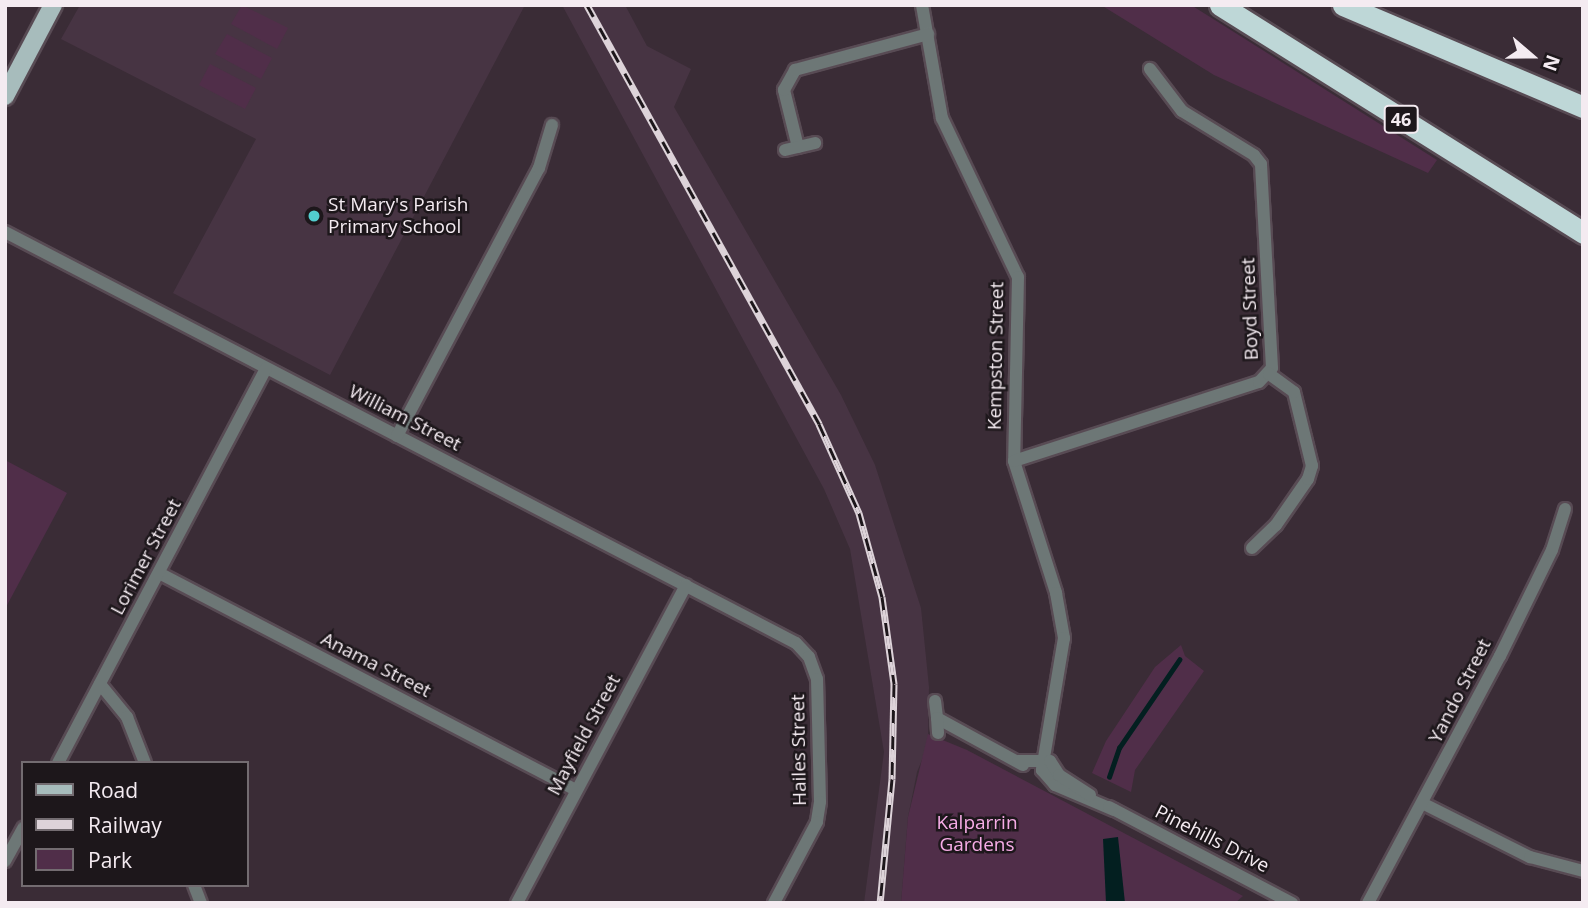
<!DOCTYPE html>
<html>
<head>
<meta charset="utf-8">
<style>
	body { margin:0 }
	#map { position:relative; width:1588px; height:908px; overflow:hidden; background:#3a2c36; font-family:"Open Sans",sans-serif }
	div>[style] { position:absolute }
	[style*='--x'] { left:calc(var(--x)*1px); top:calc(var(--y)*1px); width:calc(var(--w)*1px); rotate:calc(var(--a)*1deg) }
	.built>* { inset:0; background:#473443 }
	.green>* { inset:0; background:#502e49 }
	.water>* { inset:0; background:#031f20 }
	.stream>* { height:4.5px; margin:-2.25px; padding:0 2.25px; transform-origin:2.25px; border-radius:2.25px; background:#031f20 }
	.roads { filter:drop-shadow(2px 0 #584b54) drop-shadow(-2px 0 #584b54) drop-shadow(0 2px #584b54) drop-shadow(0 -2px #584b54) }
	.street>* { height:12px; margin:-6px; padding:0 6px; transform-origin:6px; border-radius:6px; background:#6d7776 }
	.primary>* { height:18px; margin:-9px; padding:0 9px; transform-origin:9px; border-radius:9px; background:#a7bcbc }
	.highway>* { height:21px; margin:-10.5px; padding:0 10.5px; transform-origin:10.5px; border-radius:10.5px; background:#bed7d7 }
	.rail>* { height:7px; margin-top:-3.5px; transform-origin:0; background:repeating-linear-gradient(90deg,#1d171b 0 13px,#ddd3d9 0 26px); box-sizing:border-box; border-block:2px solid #ddd3d9 }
	.dots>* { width:19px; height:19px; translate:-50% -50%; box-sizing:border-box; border:4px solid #1d171b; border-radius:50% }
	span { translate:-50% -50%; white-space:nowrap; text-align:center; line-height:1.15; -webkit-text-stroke:5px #1d171b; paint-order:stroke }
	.shield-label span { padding:2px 5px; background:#1d171b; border:2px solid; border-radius:5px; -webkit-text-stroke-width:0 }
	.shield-label { font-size:18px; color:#f4ebf1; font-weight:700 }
	.poi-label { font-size:19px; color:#f4ebf1 }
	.left { translate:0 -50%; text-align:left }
	.street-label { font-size:19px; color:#f4ebf1 }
	.park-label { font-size:19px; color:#f6ace6 }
	.frame { position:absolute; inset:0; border:7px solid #f4ebf1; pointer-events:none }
	.legend { position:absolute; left:21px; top:761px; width:228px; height:126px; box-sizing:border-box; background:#1d171b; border:2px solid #736c71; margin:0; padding:9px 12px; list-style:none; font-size:21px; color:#f4ebf1 }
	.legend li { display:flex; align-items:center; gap:14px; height:35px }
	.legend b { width:35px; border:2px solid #736c71 }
	.north { position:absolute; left:1497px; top:21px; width:70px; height:70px; -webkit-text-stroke:5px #1d171b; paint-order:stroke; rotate:110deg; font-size:19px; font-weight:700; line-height:28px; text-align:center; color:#f4ebf1 }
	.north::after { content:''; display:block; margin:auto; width:24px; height:32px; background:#f4ebf1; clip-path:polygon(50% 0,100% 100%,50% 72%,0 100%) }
</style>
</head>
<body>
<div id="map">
	<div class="built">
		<i style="clip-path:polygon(80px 5px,525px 5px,330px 375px,173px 293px,256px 139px,61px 39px)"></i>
		<i style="clip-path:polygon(562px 5px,625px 5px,647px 46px,691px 69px,674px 107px,841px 395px,875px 465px,921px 608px,929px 687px,928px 745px,917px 772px,908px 817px,901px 903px,864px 903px,884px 752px,850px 549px,824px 489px)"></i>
	</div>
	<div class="green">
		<i style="clip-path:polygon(242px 5px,288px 28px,277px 49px,231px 24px)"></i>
		<i style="clip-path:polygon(1101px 5px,1191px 5px,1437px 160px,1428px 173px,1214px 75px)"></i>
		<i style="clip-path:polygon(227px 34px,272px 58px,261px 79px,215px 54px)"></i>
		<i style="clip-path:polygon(210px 64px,256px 88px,245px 109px,199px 85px)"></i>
		<i style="clip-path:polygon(5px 460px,67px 493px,5px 609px)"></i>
		<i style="clip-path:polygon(1181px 645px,1185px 656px,1204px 671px,1135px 770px,1131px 792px,1092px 773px,1106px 741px,1155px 667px)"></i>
		<i style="clip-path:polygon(928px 734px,967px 750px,1243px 896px,1235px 903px,901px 903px,908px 817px)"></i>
	</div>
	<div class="water">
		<i style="clip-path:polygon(1118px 837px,1125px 903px,1106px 903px,1103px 839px)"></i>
	</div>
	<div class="stream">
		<i style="--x:1109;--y:777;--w:31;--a:-71"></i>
		<i style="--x:1119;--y:748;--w:107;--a:-55.7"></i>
	</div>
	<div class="roads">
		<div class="street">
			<i style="--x:922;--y:5;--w:115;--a:80"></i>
			<i style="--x:942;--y:118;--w:176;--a:64.5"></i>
			<i style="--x:1018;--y:277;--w:184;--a:91.2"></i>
			<i style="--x:1014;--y:461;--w:139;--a:72.3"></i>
			<i style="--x:1056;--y:593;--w:46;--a:79.9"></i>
			<i style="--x:1064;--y:638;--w:134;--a:99.5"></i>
			<i style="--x:1042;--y:770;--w:20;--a:49"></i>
			<i style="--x:1055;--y:785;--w:64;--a:23"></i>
			<i style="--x:798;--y:147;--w:59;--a:-103.8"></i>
			<i style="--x:784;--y:90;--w:23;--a:-61"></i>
			<i style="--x:795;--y:70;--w:138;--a:-15.1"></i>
			<i style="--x:785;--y:150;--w:31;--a:-13"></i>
			<i style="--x:5;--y:232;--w:891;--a:27.46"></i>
			<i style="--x:796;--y:643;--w:19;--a:47"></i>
			<i style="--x:809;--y:657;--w:23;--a:70"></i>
			<i style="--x:817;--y:679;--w:123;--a:88.6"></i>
			<i style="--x:820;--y:802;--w:20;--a:99"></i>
			<i style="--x:817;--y:822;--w:92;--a:118"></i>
			<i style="--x:397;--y:436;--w:303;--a:-62.1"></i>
			<i style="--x:539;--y:168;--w:45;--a:-73.2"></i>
			<i style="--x:1014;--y:461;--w:257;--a:-17.9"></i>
			<i style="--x:1259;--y:382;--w:19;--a:-47"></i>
			<i style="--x:1272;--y:368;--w:204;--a:-93.1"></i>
			<i style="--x:1261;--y:164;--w:11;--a:-128"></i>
			<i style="--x:1254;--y:155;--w:84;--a:-148.6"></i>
			<i style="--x:1182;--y:111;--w:53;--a:-127.3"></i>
			<i style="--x:1252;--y:548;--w:33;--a:-44"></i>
			<i style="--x:1276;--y:525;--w:56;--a:-55.2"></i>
			<i style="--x:1308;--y:479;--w:14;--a:-73"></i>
			<i style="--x:1312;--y:466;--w:76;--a:-103.7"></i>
			<i style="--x:1294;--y:392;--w:31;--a:-144"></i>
			<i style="--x:159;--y:573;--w:470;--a:27.5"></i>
			<i style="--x:100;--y:684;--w:43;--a:50.7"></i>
			<i style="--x:127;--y:717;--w:49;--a:68.6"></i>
			<i style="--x:935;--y:701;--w:17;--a:83"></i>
			<i style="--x:937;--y:718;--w:98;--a:28.7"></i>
			<i style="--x:937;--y:718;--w:15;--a:86"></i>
			<i style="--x:1018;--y:761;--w:32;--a:0"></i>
			<i style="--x:1050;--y:761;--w:17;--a:57"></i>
			<i style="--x:1059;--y:775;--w:37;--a:33"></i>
			<i style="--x:58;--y:763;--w:446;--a:-62.2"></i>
			<i style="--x:1424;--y:804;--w:119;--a:26.6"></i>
			<i style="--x:1530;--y:857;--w:55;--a:14.8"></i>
			<i style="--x:1109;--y:807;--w:207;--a:27.7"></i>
			<i style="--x:5;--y:861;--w:38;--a:-61"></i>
			<i style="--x:194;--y:885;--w:19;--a:69"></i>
			<i style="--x:517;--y:903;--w:360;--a:-62"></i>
			<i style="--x:1368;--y:903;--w:280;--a:-61.9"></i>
			<i style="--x:1500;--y:656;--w:118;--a:-63.9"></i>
			<i style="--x:1552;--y:550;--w:43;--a:-72.4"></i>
		</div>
		<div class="primary">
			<i style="--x:5;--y:96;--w:103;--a:-62.2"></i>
		</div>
		<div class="highway">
			<i style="--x:1220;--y:5;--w:429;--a:32.1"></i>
			<i style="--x:1343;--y:5;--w:261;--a:23"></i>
		</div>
	</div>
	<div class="rail">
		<i style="--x:587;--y:5;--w:479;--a:61"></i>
		<i style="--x:819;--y:424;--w:98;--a:65.8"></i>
		<i style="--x:859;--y:513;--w:87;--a:74.7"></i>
		<i style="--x:882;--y:597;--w:88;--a:82.1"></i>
		<i style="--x:894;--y:684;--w:95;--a:91.2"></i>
		<i style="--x:892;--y:779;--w:125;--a:95.5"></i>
	</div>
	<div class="dots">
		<i style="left:314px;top:216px;background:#52cdcf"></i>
	</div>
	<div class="shield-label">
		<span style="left:1401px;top:119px">46</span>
	</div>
	<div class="poi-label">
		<span class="left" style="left:328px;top:216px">St Mary's Parish<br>Primary School</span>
	</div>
	<div class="street-label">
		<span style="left:1250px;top:309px;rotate:-92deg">Boyd Street</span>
		<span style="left:996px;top:356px;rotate:-89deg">Kempston Street</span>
		<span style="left:405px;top:418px;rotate:27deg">William Street</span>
		<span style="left:146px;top:557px;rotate:-62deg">Lorimer Street</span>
		<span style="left:376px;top:665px;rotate:27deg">Anama Street</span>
		<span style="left:1460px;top:691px;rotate:-63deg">Yando Street</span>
		<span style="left:584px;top:735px;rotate:-62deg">Mayfield Street</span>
		<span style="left:799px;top:750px;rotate:-91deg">Hailes Street</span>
		<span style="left:1212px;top:839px;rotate:27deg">Pinehills Drive</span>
	</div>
	<div class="park-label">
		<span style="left:977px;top:834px">Kalparrin<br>Gardens</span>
	</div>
	<div class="frame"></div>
	<ul class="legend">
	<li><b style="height:9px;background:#a7bcbc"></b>Road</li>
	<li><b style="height:9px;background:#ddd3d9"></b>Railway</li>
	<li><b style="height:19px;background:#502e49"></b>Park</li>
	</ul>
	<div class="north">N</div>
</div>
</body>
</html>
